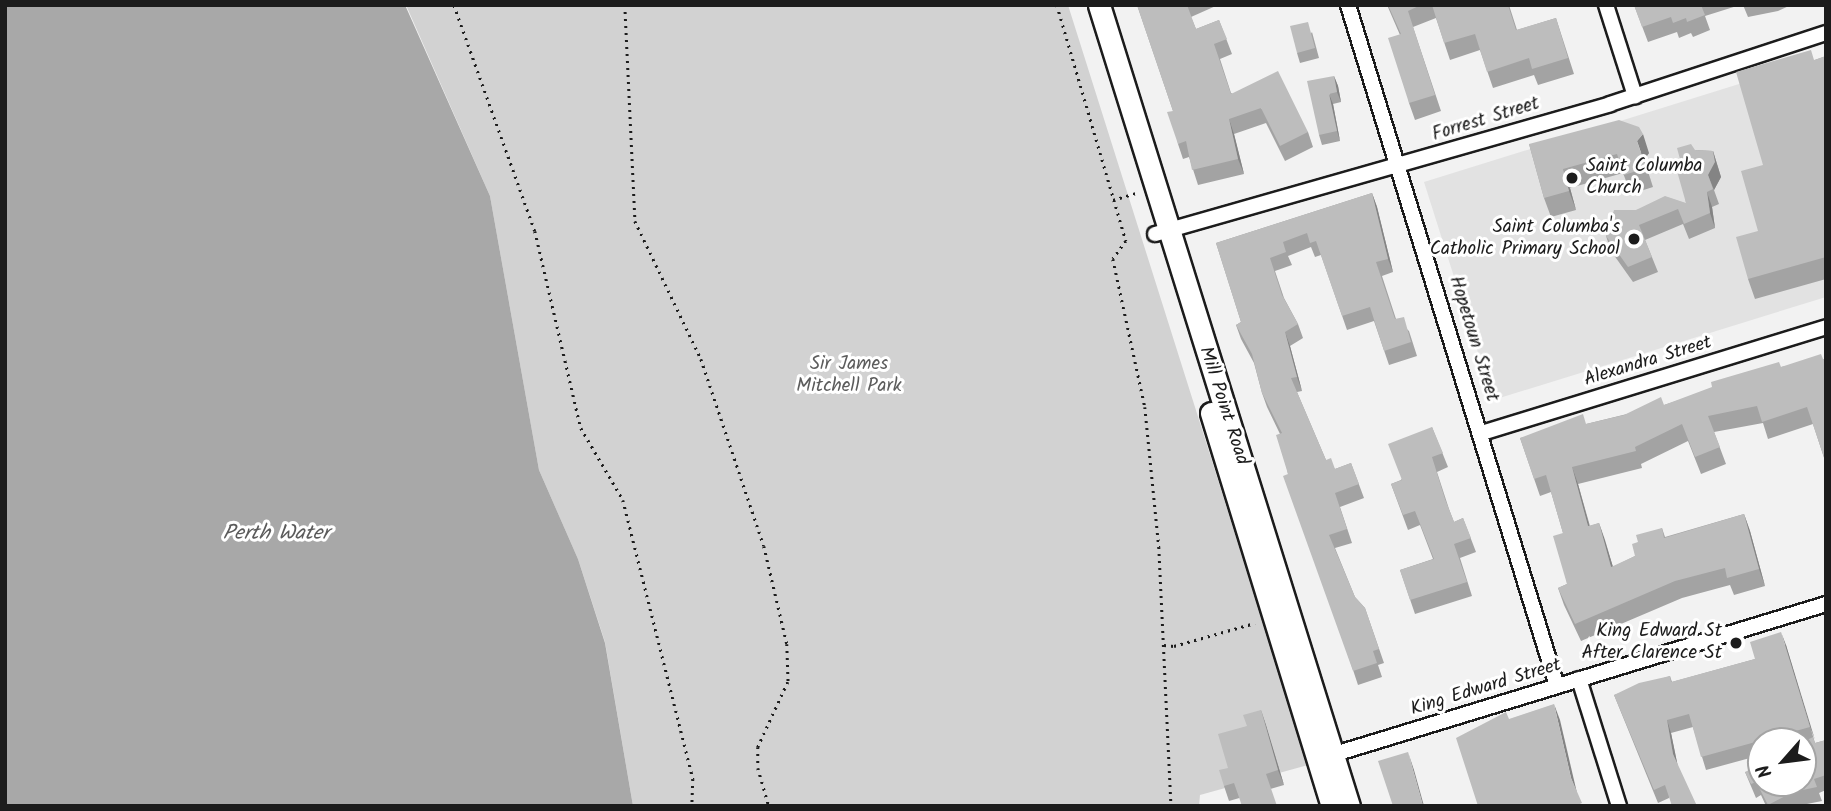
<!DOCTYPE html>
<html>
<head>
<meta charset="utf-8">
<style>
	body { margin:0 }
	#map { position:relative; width:1831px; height:811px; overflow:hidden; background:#f2f2f2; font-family:Kalam,sans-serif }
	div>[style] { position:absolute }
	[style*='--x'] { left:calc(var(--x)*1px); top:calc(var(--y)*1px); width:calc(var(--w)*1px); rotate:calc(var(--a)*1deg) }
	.built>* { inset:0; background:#e2e2e2 }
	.green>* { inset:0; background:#d2d2d2 }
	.water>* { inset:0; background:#a8a8a8 }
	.path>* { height:2.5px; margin-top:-1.25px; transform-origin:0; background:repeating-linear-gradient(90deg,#1c1c1c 0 2px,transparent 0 7px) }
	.roads { filter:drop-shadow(2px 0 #1c1c1c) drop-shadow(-2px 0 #1c1c1c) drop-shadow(0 2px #1c1c1c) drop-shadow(0 -2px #1c1c1c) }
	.street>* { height:14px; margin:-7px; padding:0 7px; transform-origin:7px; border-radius:7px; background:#fff }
	.secondary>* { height:21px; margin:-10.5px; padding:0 10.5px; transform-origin:10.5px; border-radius:10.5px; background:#fff }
	.wall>* { inset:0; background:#a3a3a3 }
	.shaded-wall>* { inset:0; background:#848484 }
	.building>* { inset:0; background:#bdbdbd }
	.dots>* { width:19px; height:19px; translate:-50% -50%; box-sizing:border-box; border:4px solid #fff; border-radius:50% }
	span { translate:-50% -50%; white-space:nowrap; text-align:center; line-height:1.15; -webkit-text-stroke:6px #fff; paint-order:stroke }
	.street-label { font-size:19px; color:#1c1c1c }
	.poi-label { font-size:19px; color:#1c1c1c }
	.left { translate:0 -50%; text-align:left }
	.right { translate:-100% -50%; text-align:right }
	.park-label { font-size:19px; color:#5c5c5c }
	.water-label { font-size:21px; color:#5b5b5b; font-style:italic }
	.frame { position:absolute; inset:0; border:7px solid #1c1c1c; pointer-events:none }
	.north { position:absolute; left:1747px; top:727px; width:70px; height:70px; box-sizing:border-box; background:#fff; border:2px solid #a4a4a4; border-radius:50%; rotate:242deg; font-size:19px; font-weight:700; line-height:28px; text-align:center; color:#1c1c1c }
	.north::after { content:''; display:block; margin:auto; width:24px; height:32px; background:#1c1c1c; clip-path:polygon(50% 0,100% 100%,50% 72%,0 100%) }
</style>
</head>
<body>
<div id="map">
	<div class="built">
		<i style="clip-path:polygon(1826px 57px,1826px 297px,1493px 400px,1424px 182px)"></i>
	</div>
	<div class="green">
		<i style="clip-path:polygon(406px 5px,1068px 5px,1308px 765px,1200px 795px,1199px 806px,633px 806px,605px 642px,578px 559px,539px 470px,490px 196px)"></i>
	</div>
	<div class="water">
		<i style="clip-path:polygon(5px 5px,405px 5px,490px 196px,539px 470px,578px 559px,605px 643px,633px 806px,5px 806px)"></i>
	</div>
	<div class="path">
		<i style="--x:454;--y:5;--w:240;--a:70.3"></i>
		<i style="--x:535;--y:231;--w:202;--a:76.9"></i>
		<i style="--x:581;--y:428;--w:83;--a:59.7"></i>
		<i style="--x:623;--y:500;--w:288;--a:75.9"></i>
		<i style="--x:693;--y:779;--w:27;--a:92"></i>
		<i style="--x:625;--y:5;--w:216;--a:87.3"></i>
		<i style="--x:635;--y:221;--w:153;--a:64.4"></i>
		<i style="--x:701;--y:359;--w:197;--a:71.4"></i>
		<i style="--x:764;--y:546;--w:101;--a:76.8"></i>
		<i style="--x:787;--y:644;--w:38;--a:88"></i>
		<i style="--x:788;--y:682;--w:72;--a:114.8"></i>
		<i style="--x:758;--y:747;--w:21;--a:90"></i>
		<i style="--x:758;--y:768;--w:40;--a:74"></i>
		<i style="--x:1057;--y:5;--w:246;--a:73.7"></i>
		<i style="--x:1126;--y:241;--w:22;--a:126"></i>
		<i style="--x:1113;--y:259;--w:151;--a:77.8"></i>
		<i style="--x:1145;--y:407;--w:141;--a:84.3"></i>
		<i style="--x:1159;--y:547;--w:259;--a:87.3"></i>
		<i style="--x:1113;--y:200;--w:27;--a:-17"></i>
		<i style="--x:1164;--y:645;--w:10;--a:6"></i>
		<i style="--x:1174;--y:646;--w:84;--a:-15.9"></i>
	</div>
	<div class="roads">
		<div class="street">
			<i style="--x:1348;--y:5;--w:712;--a:72.94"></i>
			<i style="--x:1606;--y:5;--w:96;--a:72.3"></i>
			<i style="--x:1155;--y:234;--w:473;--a:-15.9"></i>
			<i style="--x:1610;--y:104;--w:227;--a:-18.2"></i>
			<i style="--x:1482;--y:433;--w:360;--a:-17.1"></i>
			<i style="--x:1579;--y:679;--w:133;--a:72.5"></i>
			<i style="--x:1325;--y:757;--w:524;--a:-16.98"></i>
		</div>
		<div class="secondary">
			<i style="--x:1099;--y:5;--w:839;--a:72.67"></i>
			<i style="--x:1211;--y:413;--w:411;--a:72.9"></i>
		</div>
	</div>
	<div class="wall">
		<i style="clip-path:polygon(1137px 5px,1218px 5px,1191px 17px,1196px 29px,1219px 20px,1232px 54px,1220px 59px,1231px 93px,1308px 132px,1313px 147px,1285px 161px,1266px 123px,1234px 134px,1244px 174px,1198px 185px,1189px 157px,1183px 159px,1178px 144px,1173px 111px)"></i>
		<i style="clip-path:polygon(1387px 5px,1509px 5px,1517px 30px,1556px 18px,1574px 74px,1538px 85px,1534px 75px,1493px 88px,1480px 50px,1450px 60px,1436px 18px,1413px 27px,1441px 111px,1415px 120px,1409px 103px,1400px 35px)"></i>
		<i style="clip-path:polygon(1634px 5px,1740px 5px,1705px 16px,1710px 30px,1693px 37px,1691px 33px,1679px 38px,1677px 32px,1648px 42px)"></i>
		<i style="clip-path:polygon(1743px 5px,1791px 5px,1778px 11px,1748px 17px)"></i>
		<i style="clip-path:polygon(1312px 32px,1319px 58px,1300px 63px,1297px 53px)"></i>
		<i style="clip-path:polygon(1826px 56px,1826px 279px,1755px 299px,1748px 279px,1758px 231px,1763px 165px,1815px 60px)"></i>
		<i style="clip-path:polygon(1334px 76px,1338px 86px,1341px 102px,1333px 104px,1340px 141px,1322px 145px,1319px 135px)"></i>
		<i style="clip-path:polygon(1529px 144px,1649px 153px,1644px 160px,1653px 187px,1631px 194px,1623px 173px,1570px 188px,1576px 210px,1551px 217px,1544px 198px)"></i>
		<i style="clip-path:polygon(1695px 150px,1713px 151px,1721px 177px,1714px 190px,1719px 204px,1712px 207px,1715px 228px,1689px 239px,1683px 224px,1645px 240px,1658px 272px,1633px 282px,1611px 251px,1606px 236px,1636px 210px,1686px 203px,1681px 163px)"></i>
		<i style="clip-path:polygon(1372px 193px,1377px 207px,1393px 272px,1382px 276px,1396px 319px,1409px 331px,1417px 356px,1389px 365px,1374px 321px,1347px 330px,1321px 255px,1315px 257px,1311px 247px,1288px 256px,1292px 265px,1275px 271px,1284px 298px,1298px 324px,1303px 338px,1290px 346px,1302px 391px,1297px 392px,1326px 460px,1335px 469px,1351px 463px,1364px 498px,1340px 507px,1352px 543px,1335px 548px,1355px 597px,1365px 608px,1384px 663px,1378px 665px,1382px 677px,1358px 685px,1288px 474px,1280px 434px,1267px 407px,1262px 393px,1254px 363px,1241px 339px,1236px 325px,1241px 322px,1216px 243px)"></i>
		<i style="clip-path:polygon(1826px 359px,1826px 464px,1813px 424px,1768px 439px,1763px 423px,1714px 432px,1726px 464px,1701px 474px,1688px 441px,1641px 464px,1642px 468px,1578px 484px,1590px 526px,1599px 523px,1613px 567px,1635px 556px,1638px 542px,1662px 528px,1665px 537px,1744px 514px,1750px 531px,1765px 586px,1734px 595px,1730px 585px,1682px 598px,1581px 641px,1564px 605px,1558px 588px,1567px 584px,1563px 533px,1551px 492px,1540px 496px,1520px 438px,1586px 424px,1664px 405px,1781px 367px)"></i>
		<i style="clip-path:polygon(1432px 427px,1448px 467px,1437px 472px,1449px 509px,1454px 522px,1463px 518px,1476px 552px,1460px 558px,1472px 596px,1415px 614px,1400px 570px,1433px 559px,1420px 525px,1408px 530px,1391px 484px,1401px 480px)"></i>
		<i style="clip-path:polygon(1786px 645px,1815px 743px,1826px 740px,1826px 790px,1819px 793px,1822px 801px,1797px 806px,1766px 806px,1761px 795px,1756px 798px,1745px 772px,1803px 783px,1803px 741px,1761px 741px,1761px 755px,1706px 770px,1693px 727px,1671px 733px,1677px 763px,1669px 798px,1658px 803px,1614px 695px,1670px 676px,1672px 682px,1755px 659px)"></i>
		<i style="clip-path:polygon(1261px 710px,1284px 785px,1229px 801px,1224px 786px,1228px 768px,1247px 726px)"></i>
	</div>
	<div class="shaded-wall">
		<i style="clip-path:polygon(1334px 76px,1338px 86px,1341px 102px,1337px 92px)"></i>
		<i style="clip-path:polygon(1329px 94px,1333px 104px,1340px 141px,1337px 131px)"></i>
		<i style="clip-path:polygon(1229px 119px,1234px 134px,1244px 174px,1238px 159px)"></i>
		<i style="clip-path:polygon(1643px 134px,1649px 153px,1644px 160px,1653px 187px,1637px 141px)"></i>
		<i style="clip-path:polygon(1713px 151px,1721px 177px,1714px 190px,1708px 175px)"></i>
		<i style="clip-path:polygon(1563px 169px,1570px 188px,1576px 210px,1569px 191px)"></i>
		<i style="clip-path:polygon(1707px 192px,1712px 207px,1715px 228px,1710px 213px)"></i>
		<i style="clip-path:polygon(1372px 193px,1377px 207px,1393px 272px,1388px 259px)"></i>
		<i style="clip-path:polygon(1285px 332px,1290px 346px,1302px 391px,1297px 377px)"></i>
		<i style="clip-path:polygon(1572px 467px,1578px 484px,1594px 543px,1588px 526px)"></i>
		<i style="clip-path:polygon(1744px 514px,1750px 531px,1765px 586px,1759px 569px)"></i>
		<i style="clip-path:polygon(1599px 523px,1605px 540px,1618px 584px,1611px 567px)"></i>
		<i style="clip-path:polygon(1781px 632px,1786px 645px,1815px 740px,1810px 727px)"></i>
		<i style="clip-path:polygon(1554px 704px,1560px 720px,1577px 793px,1571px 778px)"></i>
		<i style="clip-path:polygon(1261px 710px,1266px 725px,1284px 785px,1278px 770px)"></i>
		<i style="clip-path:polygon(1667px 720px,1671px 733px,1678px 767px,1673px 754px)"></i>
		<i style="clip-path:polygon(1408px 752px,1414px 770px,1424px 806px,1423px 806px)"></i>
	</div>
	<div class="building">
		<i style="clip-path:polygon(1137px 5px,1187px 5px,1196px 29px,1219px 20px,1227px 39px,1214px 44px,1231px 94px,1278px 71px,1308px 132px,1280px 146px,1261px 108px,1229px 119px,1238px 159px,1192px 170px,1186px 141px,1178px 144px,1167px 112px,1173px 111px)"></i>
		<i style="clip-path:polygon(1388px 5px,1421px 5px,1408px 11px,1435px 95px,1409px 103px,1388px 38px,1401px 34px)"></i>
		<i style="clip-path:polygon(1432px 5px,1508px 5px,1516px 30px,1556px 18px,1568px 58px,1532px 69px,1529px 58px,1487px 72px,1475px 34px,1444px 43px)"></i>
		<i style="clip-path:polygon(1634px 5px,1701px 5px,1705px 15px,1687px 22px,1686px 18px,1673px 23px,1671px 17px,1642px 27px)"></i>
		<i style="clip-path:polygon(1308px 22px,1315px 48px,1297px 53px,1290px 26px)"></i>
		<i style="clip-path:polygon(1811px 50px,1814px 60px,1826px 56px,1826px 257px,1748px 279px,1736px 237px,1758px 231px,1741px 171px,1763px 165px,1736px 72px)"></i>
		<i style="clip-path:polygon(1334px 76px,1337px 92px,1329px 94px,1337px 131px,1319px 135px,1307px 81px)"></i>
		<i style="clip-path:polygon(1619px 120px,1639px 127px,1643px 134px,1637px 141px,1646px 168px,1624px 175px,1617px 154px,1563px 169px,1569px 191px,1544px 198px,1529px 144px)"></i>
		<i style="clip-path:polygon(1691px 144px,1695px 150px,1713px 151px,1715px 162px,1708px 175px,1713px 189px,1707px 192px,1710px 213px,1684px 224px,1678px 209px,1639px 225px,1652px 257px,1628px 267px,1606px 236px,1614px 210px,1636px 210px,1665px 196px,1686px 203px,1675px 164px,1681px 163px,1677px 148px)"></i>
		<i style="clip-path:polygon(1372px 193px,1388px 259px,1376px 262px,1395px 319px,1404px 317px,1411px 342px,1384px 351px,1370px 307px,1342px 316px,1316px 241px,1310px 243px,1307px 233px,1283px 242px,1286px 252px,1270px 258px,1282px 295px,1298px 324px,1285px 332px,1297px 377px,1291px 378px,1326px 460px,1331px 458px,1335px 469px,1351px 463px,1359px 484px,1335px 493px,1347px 529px,1329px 535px,1355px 597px,1365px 608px,1379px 649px,1373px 651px,1377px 663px,1353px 671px,1283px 476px,1288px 474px,1276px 435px,1282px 433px,1262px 393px,1252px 354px,1236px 325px,1241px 322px,1216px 243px)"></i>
		<i style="clip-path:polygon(1821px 354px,1823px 359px,1826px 359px,1826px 463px,1807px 407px,1762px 422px,1757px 406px,1708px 416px,1720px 447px,1695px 457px,1682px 424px,1635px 447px,1636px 451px,1572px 467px,1588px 526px,1599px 523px,1611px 567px,1635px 556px,1632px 544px,1638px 542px,1636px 535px,1662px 528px,1664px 538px,1744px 514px,1759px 569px,1727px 578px,1725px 568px,1675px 581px,1575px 624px,1558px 588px,1567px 584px,1553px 536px,1563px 533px,1546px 475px,1534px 479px,1520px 438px,1583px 414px,1586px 424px,1624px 415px,1661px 397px,1664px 405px,1712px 387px,1711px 382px,1779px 362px,1781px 367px)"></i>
		<i style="clip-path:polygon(1432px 427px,1443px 453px,1432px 457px,1445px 499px,1454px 522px,1463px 518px,1471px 538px,1454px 544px,1467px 582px,1410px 600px,1400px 570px,1434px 559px,1415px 511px,1403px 515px,1391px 484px,1402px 480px,1388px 444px)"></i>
		<i style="clip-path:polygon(1781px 632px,1810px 727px,1701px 757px,1689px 714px,1667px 720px,1673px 754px,1697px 806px,1672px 806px,1665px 785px,1654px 790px,1614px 695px,1639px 683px,1670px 676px,1671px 682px,1755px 659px,1750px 642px)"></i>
		<i style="clip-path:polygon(1554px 704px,1571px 778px,1582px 803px,1575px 806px,1478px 806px,1456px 738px,1506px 712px,1509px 719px)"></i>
		<i style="clip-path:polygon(1261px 710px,1278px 770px,1266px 774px,1277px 806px,1242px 806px,1234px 783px,1224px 786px,1219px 770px,1228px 768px,1218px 734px,1247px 726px,1243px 715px)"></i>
		<i style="clip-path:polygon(1813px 737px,1815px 743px,1826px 740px,1826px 775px,1814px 779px,1817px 787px,1793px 792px,1768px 805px,1756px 782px,1751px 784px,1745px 772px,1761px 764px,1761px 783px,1803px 783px,1803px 742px)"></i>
		<i style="clip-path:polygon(1408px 752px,1423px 806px,1393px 806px,1378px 761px)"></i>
	</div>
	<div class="dots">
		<i style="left:1572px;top:178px;background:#1c1c1c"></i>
		<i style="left:1634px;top:239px;background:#1c1c1c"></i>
		<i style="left:1736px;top:643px;background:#1c1c1c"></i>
	</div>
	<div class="street-label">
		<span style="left:1486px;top:120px;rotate:-17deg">Forrest Street</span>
		<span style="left:1473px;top:339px;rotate:73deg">Hopetoun Street</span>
		<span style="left:1648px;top:362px;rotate:-17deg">Alexandra Street</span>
		<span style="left:1223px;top:406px;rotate:72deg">Mill Point Road</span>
		<span style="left:1486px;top:688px;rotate:-17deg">King Edward Street</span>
	</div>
	<div class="poi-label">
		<span class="left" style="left:1586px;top:178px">Saint Columba<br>Church</span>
		<span class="right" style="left:1620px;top:239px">Saint Columba's<br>Catholic Primary School</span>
		<span class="right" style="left:1722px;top:643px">King Edward St<br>After Clarence St</span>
	</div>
	<div class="park-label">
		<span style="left:849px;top:376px">Sir James<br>Mitchell Park</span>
	</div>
	<div class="water-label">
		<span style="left:276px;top:534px">Perth Water</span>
	</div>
	<div class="frame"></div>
	<div class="north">N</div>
</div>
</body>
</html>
